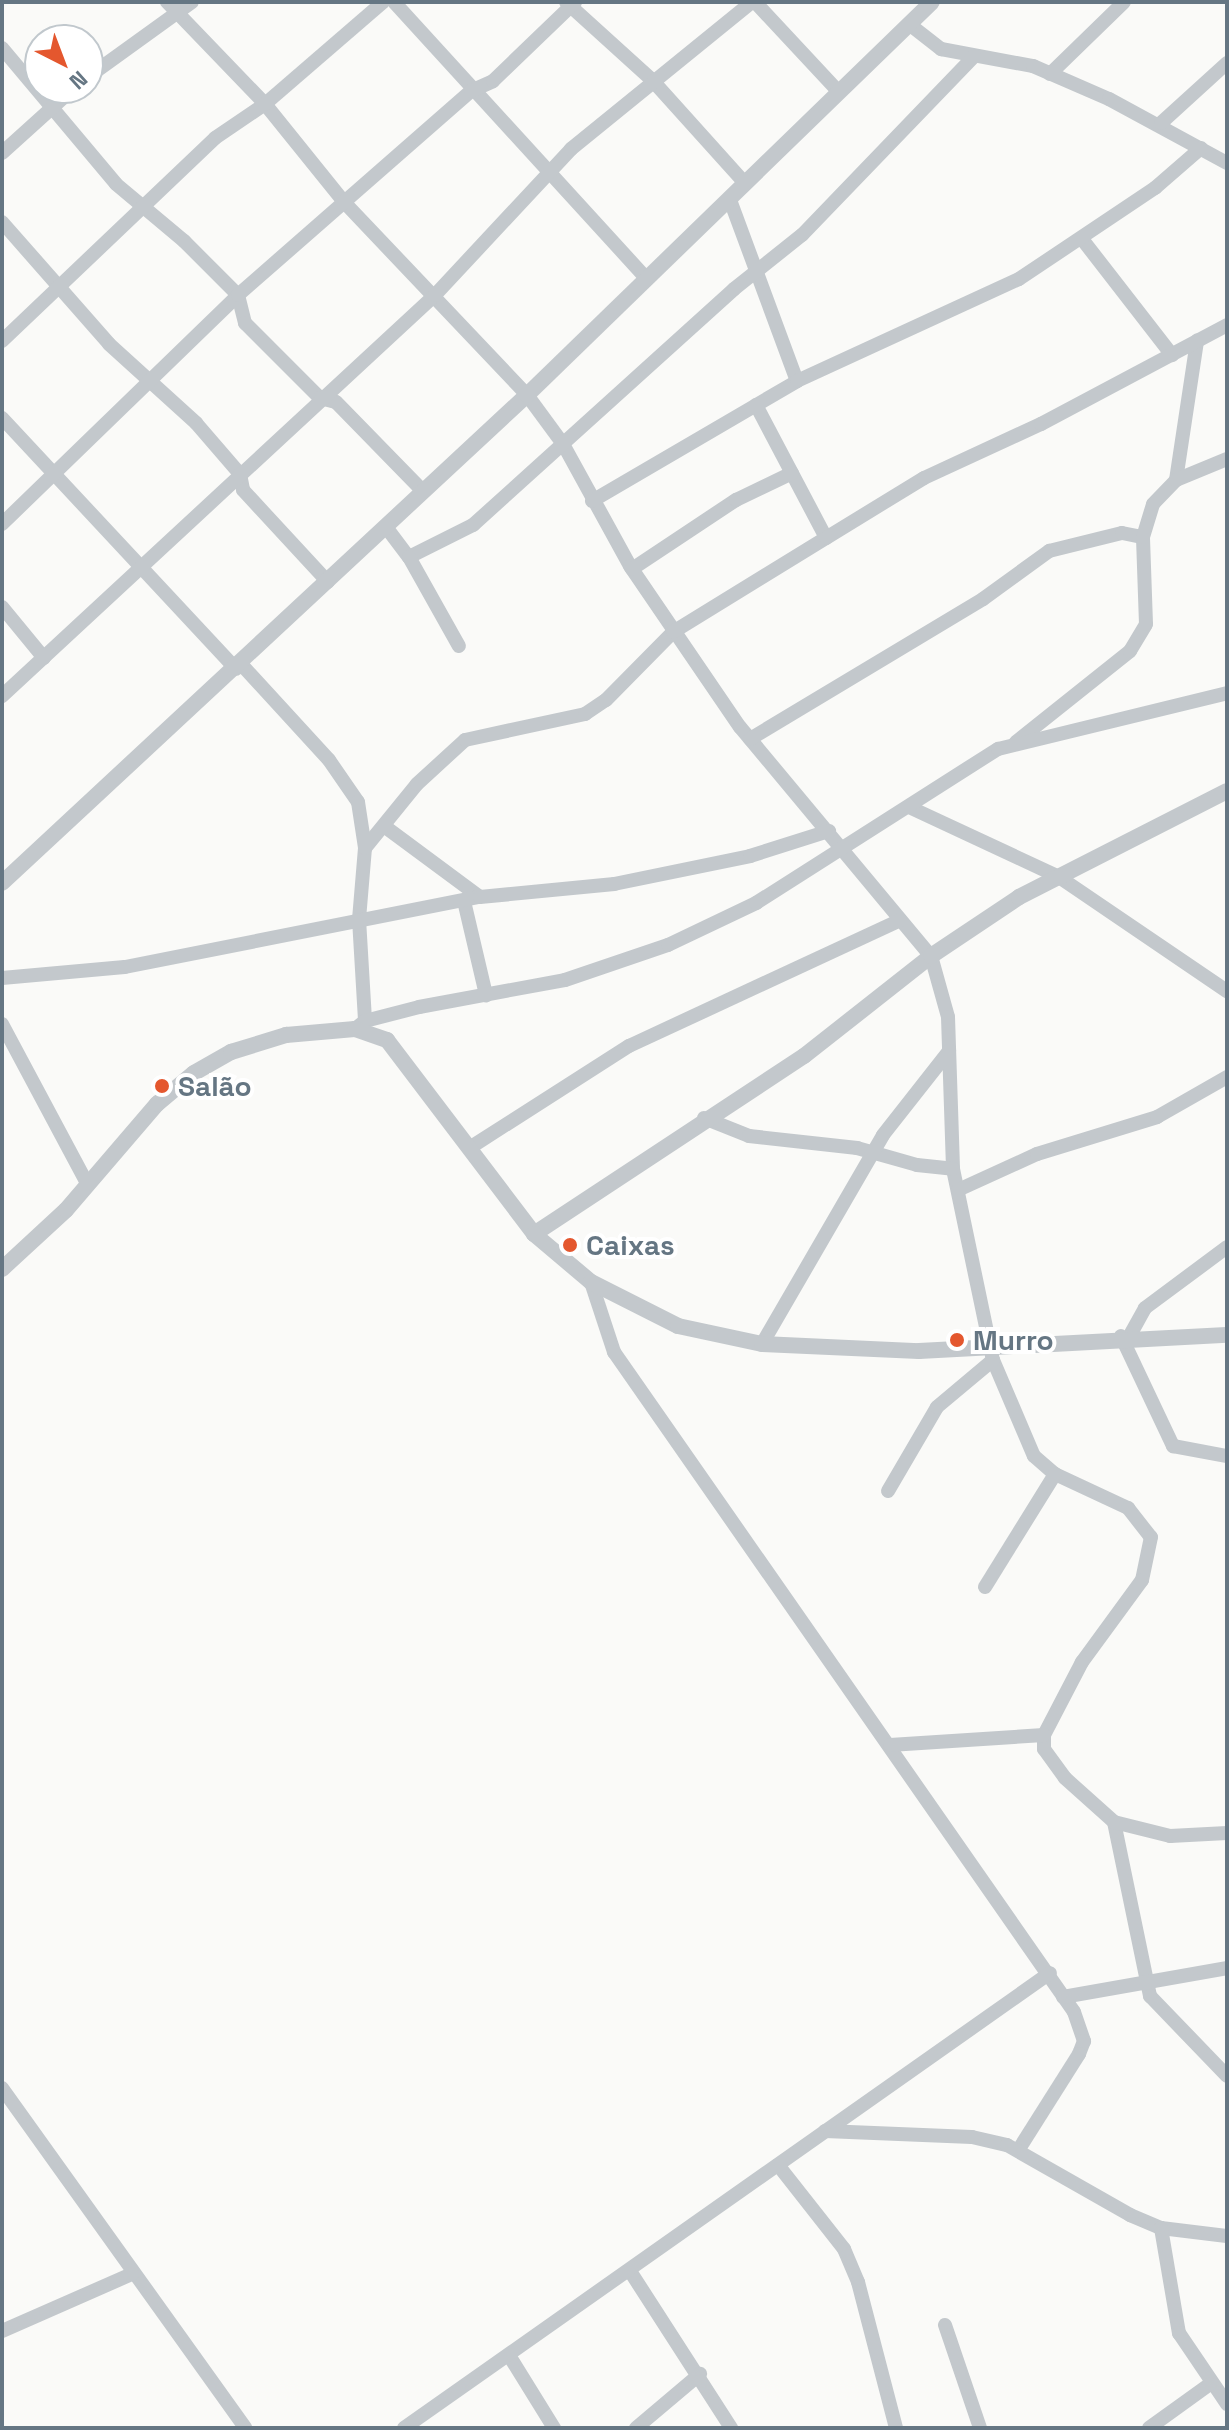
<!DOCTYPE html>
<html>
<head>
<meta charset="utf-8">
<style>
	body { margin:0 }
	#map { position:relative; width:1229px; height:2430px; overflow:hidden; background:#fafaf8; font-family:"Space Grotesk",sans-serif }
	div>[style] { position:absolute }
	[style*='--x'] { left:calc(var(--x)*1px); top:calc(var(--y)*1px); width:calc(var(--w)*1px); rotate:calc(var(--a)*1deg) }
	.minor>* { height:14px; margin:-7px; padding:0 7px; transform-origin:7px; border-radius:7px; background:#c3c8cc }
	.tertiary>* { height:16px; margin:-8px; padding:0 8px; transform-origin:8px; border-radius:8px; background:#c3c8cc }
	.dots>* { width:22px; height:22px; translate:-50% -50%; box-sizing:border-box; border:4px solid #fff; border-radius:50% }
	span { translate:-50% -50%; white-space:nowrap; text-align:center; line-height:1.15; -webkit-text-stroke:8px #fff; paint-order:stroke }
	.poi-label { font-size:28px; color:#657683; font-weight:700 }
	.left { translate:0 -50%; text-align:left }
	.frame { position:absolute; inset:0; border:4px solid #657683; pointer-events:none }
	.north { position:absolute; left:24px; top:24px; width:80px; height:80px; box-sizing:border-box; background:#fff; border:2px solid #c1c8cd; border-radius:50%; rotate:138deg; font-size:22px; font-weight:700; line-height:32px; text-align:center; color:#657683 }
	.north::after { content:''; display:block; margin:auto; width:28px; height:36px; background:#e4572e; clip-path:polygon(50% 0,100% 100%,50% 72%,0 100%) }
</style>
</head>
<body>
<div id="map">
	<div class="minor">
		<i style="--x:167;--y:2;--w:141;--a:46.1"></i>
		<i style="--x:265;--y:104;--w:126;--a:51.1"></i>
		<i style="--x:344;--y:202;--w:266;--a:46.5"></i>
		<i style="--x:527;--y:395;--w:61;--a:53.7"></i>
		<i style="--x:563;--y:444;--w:139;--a:61.2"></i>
		<i style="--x:630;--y:566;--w:195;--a:55.7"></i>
		<i style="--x:740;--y:727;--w:298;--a:50.2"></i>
		<i style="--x:931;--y:956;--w:63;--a:74.4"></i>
		<i style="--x:948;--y:1017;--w:152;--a:88.1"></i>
		<i style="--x:953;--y:1169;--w:195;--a:78.2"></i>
		<i style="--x:993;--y:1360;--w:104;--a:66.9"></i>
		<i style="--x:1034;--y:1456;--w:28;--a:41"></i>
		<i style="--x:1055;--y:1474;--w:81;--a:25"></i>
		<i style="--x:1128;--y:1508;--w:37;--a:52"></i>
		<i style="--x:1151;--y:1537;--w:44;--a:101.8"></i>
		<i style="--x:1142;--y:1580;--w:102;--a:126.2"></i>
		<i style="--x:1082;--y:1662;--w:82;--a:117.5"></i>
		<i style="--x:1044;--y:1735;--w:14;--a:90"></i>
		<i style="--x:1044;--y:1749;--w:36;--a:54"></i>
		<i style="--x:1065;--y:1778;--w:66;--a:41.9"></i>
		<i style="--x:1114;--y:1822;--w:178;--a:78.3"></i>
		<i style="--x:1150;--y:1996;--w:111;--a:46.1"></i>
		<i style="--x:394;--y:2;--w:375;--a:47.6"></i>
		<i style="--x:566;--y:2;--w:118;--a:42.2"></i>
		<i style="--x:653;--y:81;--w:137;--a:48"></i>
		<i style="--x:755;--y:2;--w:123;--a:47"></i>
		<i style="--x:909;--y:24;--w:41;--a:38"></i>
		<i style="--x:941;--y:49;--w:94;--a:10.5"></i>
		<i style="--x:1033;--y:66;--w:83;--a:23.5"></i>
		<i style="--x:1109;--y:99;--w:134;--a:28.5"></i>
		<i style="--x:2;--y:48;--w:177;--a:50"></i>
		<i style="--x:116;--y:184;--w:89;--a:40"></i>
		<i style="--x:184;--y:241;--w:76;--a:45"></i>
		<i style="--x:238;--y:295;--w:29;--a:76"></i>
		<i style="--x:245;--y:323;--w:106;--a:45"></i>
		<i style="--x:320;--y:398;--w:16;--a:14"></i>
		<i style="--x:336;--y:402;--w:124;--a:45.7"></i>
		<i style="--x:1050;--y:74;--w:103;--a:-44.2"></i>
		<i style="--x:88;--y:77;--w:128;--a:-35.8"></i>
		<i style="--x:1161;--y:123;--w:89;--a:-42.3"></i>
		<i style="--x:2;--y:153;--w:97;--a:-42.1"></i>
		<i style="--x:730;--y:200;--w:193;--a:69.7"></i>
		<i style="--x:2;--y:222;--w:162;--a:48.7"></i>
		<i style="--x:109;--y:344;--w:118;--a:42.2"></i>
		<i style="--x:196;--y:423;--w:67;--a:49.2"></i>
		<i style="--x:240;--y:474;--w:16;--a:79"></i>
		<i style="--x:243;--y:490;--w:125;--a:47.3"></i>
		<i style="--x:1082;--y:239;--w:147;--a:52.2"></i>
		<i style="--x:2;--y:341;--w:294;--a:-43.6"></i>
		<i style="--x:215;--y:138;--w:60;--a:-34.2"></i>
		<i style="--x:265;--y:104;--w:156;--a:-40.8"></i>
		<i style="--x:756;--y:405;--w:150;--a:62.2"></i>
		<i style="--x:2;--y:418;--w:343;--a:47"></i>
		<i style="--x:1176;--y:480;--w:141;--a:-81.4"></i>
		<i style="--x:592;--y:501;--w:238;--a:-30.3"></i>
		<i style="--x:797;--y:381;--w:244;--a:-24.7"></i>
		<i style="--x:1019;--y:279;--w:164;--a:-33.8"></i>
		<i style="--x:1155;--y:188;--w:61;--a:-41"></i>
		<i style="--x:2;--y:524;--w:329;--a:-44.1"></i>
		<i style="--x:238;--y:295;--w:310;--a:-41.2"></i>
		<i style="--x:471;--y:91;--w:24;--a:-24"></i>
		<i style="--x:493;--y:81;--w:114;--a:-43.9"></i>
		<i style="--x:386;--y:527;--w:38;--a:53"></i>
		<i style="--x:409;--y:557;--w:72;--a:-26.6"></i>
		<i style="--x:473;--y:525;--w:352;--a:-42.1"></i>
		<i style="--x:734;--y:289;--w:87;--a:-38.5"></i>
		<i style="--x:802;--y:235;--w:248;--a:-46.1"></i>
		<i style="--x:409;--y:557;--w:102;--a:60.7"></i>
		<i style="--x:632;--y:569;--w:125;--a:-33.6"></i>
		<i style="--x:736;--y:500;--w:62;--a:-25.7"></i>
		<i style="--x:2;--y:607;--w:66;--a:50.5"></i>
		<i style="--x:241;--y:664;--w:130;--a:47.5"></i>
		<i style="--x:329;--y:760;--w:51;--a:55.4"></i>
		<i style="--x:358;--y:802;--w:47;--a:81.3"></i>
		<i style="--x:365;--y:848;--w:71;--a:94.8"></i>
		<i style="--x:359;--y:919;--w:102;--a:86.6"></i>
		<i style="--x:2;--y:696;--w:590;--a:-42.8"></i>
		<i style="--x:435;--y:295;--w:200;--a:-47"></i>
		<i style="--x:571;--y:149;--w:233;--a:-39.1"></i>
		<i style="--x:750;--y:739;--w:272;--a:-31"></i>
		<i style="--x:983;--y:599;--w:82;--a:-36"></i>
		<i style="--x:1049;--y:551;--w:75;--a:-13.9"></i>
		<i style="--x:1122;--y:533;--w:21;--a:11"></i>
		<i style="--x:1016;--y:742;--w:146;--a:-38.6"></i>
		<i style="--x:1130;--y:651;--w:31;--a:-59"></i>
		<i style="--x:1146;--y:624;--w:87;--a:-92"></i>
		<i style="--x:1143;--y:537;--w:34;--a:-73"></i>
		<i style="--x:1153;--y:504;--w:33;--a:-46"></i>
		<i style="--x:1176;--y:480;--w:55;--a:-22.4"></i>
		<i style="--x:909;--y:807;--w:166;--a:25"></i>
		<i style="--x:1059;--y:877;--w:203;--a:34.2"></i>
		<i style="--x:384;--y:826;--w:119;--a:36.5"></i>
		<i style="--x:365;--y:848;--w:82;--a:-50.9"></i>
		<i style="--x:417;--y:784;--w:65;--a:-42.5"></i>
		<i style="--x:465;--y:740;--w:123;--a:-12.2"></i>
		<i style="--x:585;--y:714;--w:25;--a:-34"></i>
		<i style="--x:606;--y:700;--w:95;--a:-45.4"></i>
		<i style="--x:673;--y:632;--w:180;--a:-31.6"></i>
		<i style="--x:826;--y:538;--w:115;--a:-31.5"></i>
		<i style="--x:924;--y:478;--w:129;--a:-24.8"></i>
		<i style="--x:1041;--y:424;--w:211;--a:-28"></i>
		<i style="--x:464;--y:901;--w:97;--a:76.8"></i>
		<i style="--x:2;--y:978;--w:123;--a:-5.1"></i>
		<i style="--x:125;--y:967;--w:362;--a:-11.2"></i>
		<i style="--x:480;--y:897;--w:135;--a:-5.5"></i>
		<i style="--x:614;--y:884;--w:139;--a:-11.6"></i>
		<i style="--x:750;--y:856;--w:83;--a:-17.6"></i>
		<i style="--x:2;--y:1024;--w:180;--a:61.9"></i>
		<i style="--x:355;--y:1029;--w:13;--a:-39"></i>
		<i style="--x:365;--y:1021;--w:56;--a:-14.5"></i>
		<i style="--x:419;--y:1007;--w:148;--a:-10.5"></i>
		<i style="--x:565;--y:980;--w:109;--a:-18.8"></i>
		<i style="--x:668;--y:945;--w:98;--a:-25.5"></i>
		<i style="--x:756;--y:903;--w:287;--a:-32.5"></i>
		<i style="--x:998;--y:749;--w:236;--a:-13.7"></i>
		<i style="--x:704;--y:1118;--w:48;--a:21.8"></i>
		<i style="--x:749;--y:1136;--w:109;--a:6.3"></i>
		<i style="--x:857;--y:1148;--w:62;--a:15.8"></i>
		<i style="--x:917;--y:1165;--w:36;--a:6"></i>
		<i style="--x:471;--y:1147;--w:188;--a:-32.6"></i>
		<i style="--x:629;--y:1046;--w:299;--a:-24.9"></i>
		<i style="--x:958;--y:1190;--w:87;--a:-24.5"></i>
		<i style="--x:1037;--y:1154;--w:126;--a:-17.1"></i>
		<i style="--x:1157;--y:1117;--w:81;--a:-29.7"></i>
		<i style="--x:591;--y:1282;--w:74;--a:71.8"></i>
		<i style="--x:614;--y:1352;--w:804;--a:55.12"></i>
		<i style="--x:1074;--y:2012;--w:31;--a:71"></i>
		<i style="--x:1084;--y:2041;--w:14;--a:111"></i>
		<i style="--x:1079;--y:2054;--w:112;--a:122.3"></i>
		<i style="--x:1121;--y:1336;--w:122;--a:64.7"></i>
		<i style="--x:1173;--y:1446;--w:55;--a:10.5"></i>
		<i style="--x:1129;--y:1337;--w:33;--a:-61"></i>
		<i style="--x:1145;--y:1308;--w:102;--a:-36.6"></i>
		<i style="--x:762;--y:1344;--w:241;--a:-59.9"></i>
		<i style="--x:883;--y:1135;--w:107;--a:-51.8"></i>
		<i style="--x:888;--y:1491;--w:97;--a:-59.7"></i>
		<i style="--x:937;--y:1407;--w:73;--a:-40"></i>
		<i style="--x:985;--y:1587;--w:133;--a:-58.2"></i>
		<i style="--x:890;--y:1745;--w:154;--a:-3.7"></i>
		<i style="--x:1114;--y:1822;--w:58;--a:14"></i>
		<i style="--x:1170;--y:1836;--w:57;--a:-3"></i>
		<i style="--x:1063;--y:1997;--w:167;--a:-10"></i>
		<i style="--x:2;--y:2088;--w:418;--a:54.4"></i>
		<i style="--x:825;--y:2131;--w:147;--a:2.3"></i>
		<i style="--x:972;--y:2137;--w:36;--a:13"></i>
		<i style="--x:1007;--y:2145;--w:142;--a:29.6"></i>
		<i style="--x:1130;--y:2215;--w:34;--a:23"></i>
		<i style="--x:1161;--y:2228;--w:66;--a:6.9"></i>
		<i style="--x:778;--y:2165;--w:107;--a:51.8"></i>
		<i style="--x:844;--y:2249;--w:36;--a:67"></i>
		<i style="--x:858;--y:2282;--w:151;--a:75.4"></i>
		<i style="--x:1161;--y:2228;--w:107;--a:80.3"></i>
		<i style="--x:1179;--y:2333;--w:86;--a:55.9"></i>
		<i style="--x:630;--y:2271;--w:187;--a:57.2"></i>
		<i style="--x:945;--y:2325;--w:109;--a:71.2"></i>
		<i style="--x:2;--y:2331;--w:142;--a:-23.7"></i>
		<i style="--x:510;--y:2357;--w:84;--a:58.2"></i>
		<i style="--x:404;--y:2428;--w:790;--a:-35.16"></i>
		<i style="--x:636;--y:2428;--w:84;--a:-40.2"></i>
		<i style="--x:1149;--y:2428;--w:75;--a:-35.8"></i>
	</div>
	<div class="tertiary">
		<i style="--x:2;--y:883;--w:717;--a:-42.91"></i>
		<i style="--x:527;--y:395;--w:564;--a:-44.14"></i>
		<i style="--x:534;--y:1234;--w:323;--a:-33.4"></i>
		<i style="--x:804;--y:1056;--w:162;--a:-38.2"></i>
		<i style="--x:931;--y:956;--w:106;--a:-33.8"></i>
		<i style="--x:1019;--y:897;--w:233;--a:-27"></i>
		<i style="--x:2;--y:1269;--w:87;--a:-42.7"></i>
		<i style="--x:66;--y:1210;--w:140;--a:-49.4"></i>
		<i style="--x:157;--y:1104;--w:48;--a:-40"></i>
		<i style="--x:194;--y:1073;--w:43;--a:-29.6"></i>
		<i style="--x:231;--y:1052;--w:58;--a:-17.2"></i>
		<i style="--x:286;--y:1035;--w:69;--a:-5"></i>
		<i style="--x:355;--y:1029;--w:34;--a:19"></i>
		<i style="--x:387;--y:1040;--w:243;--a:52.8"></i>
		<i style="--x:534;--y:1234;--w:75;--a:40.1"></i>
		<i style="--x:591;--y:1282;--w:97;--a:26.8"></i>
		<i style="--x:678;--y:1326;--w:86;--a:12.1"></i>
		<i style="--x:762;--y:1344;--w:157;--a:2.6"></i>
		<i style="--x:919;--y:1351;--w:308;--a:-3"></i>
	</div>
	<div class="dots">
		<i style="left:162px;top:1086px;background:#e4572e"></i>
		<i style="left:570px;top:1245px;background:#e4572e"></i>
		<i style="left:957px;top:1340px;background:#e4572e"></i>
	</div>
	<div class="poi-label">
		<span class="left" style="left:178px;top:1086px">Salão</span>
		<span class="left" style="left:586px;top:1245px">Caixas</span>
		<span class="left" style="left:973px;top:1340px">Murro</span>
	</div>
	<div class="frame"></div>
	<div class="north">N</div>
</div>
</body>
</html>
